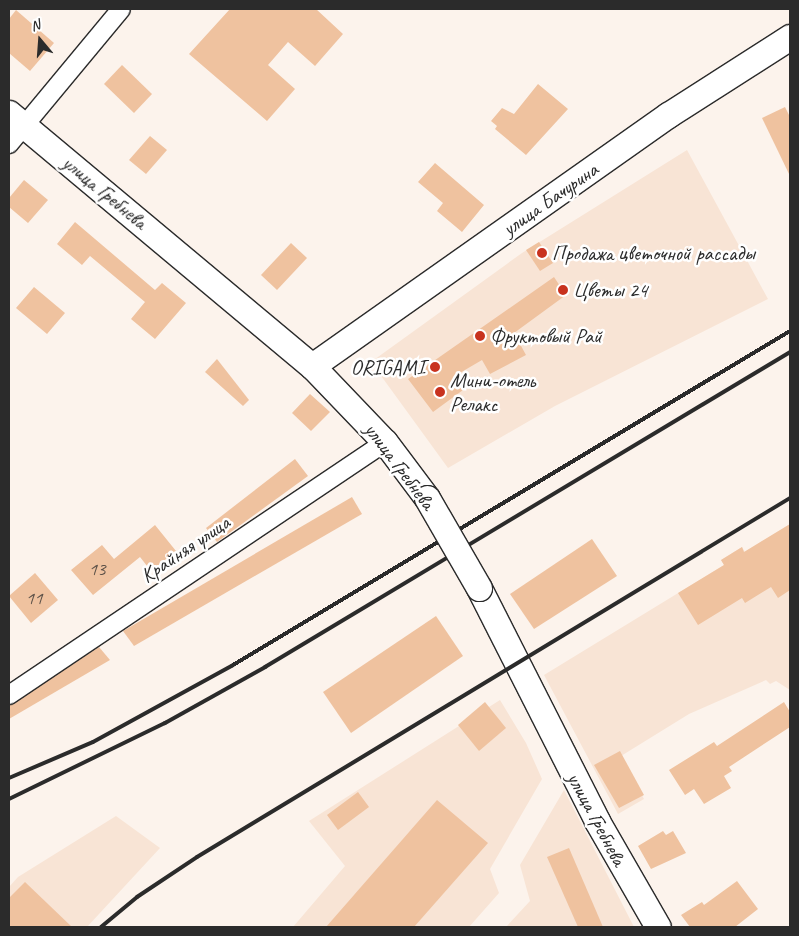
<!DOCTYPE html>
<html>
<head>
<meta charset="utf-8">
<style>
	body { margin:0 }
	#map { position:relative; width:799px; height:936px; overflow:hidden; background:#fcf3ec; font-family:Caveat,sans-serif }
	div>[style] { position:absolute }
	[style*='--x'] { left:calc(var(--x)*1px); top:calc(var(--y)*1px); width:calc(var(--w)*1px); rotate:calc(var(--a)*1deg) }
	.built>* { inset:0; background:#f8e4d5 }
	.building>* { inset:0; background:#efc29f }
	.roads { filter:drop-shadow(1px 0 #2b2b2b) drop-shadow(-1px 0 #2b2b2b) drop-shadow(0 1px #2b2b2b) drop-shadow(0 -1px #2b2b2b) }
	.street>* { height:18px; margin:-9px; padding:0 9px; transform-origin:9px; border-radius:9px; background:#fff }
	.secondary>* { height:25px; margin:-12.5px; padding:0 12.5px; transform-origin:12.5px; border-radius:12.5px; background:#fff }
	.rail>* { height:4px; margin:-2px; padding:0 2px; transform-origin:2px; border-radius:2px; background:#2b2b2b }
	.bridges { filter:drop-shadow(1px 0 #2b2b2b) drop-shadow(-1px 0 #2b2b2b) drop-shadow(0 1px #2b2b2b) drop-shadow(0 -1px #2b2b2b) }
	.secondary-bridge>* { height:25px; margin:-12.5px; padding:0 12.5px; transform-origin:12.5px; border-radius:12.5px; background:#fff }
	.dots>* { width:14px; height:14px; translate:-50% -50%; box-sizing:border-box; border:2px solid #fff; border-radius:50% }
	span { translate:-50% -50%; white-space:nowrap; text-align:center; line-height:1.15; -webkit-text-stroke:5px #fff; paint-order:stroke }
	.number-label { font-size:19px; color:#5c5148 }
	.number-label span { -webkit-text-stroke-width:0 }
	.street-label { font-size:21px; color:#2b2b2b }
	.poi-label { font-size:21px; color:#2b2b2b }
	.left { translate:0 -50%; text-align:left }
	.right { translate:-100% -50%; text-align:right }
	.frame { position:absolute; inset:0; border:10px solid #2b2b2b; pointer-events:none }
	.north { position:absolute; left:15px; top:15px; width:50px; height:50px; -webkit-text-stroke:4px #fff; paint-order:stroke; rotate:342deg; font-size:14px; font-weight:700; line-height:20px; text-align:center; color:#2b2b2b }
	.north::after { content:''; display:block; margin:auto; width:18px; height:22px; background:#2b2b2b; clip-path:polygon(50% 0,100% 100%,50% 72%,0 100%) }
</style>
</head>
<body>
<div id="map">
	<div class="built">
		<i style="clip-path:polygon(687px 150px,768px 299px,555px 406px,448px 468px,371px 362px,522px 253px)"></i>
		<i style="clip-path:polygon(790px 524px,790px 690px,776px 681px,770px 684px,766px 680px,689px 714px,621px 756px,644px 799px,618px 814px,544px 675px,724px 565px,721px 560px,742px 547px,745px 552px)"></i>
		<i style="clip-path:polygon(500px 700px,526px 743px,542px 779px,490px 869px,499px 893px,469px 927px,293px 927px,345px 866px,309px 821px)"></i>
		<i style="clip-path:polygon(564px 790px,634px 927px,506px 927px,530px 901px,520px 865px)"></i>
		<i style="clip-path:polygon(116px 816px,160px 848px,87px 927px,9px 927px,9px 887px,18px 877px)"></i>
	</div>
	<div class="building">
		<i style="clip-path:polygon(230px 9px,316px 9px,343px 34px,315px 66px,288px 42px,268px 65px,295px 89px,267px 121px,189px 54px)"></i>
		<i style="clip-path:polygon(16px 10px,54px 43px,30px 71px,9px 53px,9px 19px)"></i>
		<i style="clip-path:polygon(122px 65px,152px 94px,134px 113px,104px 84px)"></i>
		<i style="clip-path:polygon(538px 84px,568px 109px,526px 155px,495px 129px,497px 126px,491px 121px,502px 108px,514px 114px)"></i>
		<i style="clip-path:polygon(785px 107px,790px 117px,790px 176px,762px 118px)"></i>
		<i style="clip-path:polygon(150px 136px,167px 150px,146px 174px,129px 160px)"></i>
		<i style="clip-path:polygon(435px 163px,484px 205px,462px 232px,437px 211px,443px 203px,418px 182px)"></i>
		<i style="clip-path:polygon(24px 180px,48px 200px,28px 223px,9px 207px,9px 198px)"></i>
		<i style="clip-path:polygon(75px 222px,155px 290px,162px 283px,186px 303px,155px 339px,131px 319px,145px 302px,90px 256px,82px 265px,57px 244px)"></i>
		<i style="clip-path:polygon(539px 242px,553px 263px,540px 271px,526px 250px)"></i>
		<i style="clip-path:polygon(291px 243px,307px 258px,277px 290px,261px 275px)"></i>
		<i style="clip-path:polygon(554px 277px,566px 295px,514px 333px,526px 355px,490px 374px,482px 360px,453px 377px,463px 390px,433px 412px,408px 379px)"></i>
		<i style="clip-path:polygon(34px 287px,65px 313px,47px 334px,16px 308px)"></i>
		<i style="clip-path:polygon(217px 359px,249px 400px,243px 406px,205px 372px)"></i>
		<i style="clip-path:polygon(310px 394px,330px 412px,311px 431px,292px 413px)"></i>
		<i style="clip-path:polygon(295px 459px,308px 476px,217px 542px,206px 528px)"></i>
		<i style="clip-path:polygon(352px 497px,362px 514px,134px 646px,123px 631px)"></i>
		<i style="clip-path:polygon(790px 524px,790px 590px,778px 598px,771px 587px,745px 603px,742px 598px,698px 625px,678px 593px,724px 565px,721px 560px,742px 547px,744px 552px)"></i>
		<i style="clip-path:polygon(155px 525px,176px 551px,151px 571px,140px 557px,93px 595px,71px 570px,102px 545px,114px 559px)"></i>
		<i style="clip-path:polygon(592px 539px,617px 576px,534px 629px,510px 594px)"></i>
		<i style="clip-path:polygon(35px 573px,58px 600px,31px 623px,9px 596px)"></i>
		<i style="clip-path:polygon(436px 616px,463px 656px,351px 733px,323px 692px)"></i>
		<i style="clip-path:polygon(99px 647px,110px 660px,9px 719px,9px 705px)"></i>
		<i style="clip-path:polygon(485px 702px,506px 728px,479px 751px,458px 725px)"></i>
		<i style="clip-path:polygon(784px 702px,790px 712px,790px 727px,729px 767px,732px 771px,724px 776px,731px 788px,704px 804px,694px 789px,685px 795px,669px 770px,714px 742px,717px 746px)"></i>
		<i style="clip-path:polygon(620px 751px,644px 795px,619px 808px,594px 765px)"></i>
		<i style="clip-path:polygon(358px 792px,369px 807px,338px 830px,327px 815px)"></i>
		<i style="clip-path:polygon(437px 800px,488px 843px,414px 927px,326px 927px)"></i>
		<i style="clip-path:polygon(663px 831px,666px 835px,673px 831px,686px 853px,651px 869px,638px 846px)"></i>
		<i style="clip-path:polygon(569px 848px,603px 927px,578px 927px,547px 857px)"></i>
		<i style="clip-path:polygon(737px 881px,758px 909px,735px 927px,690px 927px,681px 915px,702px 902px,704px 905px)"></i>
		<i style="clip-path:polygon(25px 882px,72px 927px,9px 927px,9px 898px)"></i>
	</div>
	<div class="roads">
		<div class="street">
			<i style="--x:9;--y:144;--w:175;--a:-50.3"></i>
			<i style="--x:9;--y:695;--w:453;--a:-33.9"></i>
		</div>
		<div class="secondary">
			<i style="--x:9;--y:113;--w:395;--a:39.9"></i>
			<i style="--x:312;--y:366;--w:105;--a:46.2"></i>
			<i style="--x:385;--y:442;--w:70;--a:53.1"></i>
			<i style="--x:312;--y:366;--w:436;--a:-35.2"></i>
			<i style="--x:668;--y:115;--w:145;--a:-32.6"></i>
			<i style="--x:479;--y:588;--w:261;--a:63.1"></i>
			<i style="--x:597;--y:821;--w:122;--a:60.1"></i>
		</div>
	</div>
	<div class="rail">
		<i style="--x:9;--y:778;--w:91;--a:-23.2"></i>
		<i style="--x:93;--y:742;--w:160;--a:-28.8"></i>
		<i style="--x:233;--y:665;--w:649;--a:-30.95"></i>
		<i style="--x:9;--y:799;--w:174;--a:-26"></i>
		<i style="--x:165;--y:723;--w:115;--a:-29.2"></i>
		<i style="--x:265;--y:667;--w:612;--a:-30.96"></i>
		<i style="--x:101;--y:927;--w:47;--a:-39.8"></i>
		<i style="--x:137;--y:897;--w:72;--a:-33.7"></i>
		<i style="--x:197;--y:857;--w:693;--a:-31.19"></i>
	</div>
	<div class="bridges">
		<div class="secondary-bridge">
			<i style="--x:427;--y:498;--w:104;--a:60"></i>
		</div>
	</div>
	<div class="dots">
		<i style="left:542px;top:253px;background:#c8321e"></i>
		<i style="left:563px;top:290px;background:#c8321e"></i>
		<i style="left:480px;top:336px;background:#c8321e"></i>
		<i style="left:435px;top:367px;background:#c8321e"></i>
		<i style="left:440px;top:392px;background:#c8321e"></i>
	</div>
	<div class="number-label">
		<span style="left:97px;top:570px">13</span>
		<span style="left:34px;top:599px">11</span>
	</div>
	<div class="street-label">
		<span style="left:105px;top:192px;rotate:39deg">улица Гребнева</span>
		<span style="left:550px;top:199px;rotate:-35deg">улица Бачурина</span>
		<span style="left:400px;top:466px;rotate:53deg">улица Гребнева</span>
		<span style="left:185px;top:549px;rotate:-34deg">Крайняя улица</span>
		<span style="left:597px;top:819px;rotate:62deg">улица Гребнева</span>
	</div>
	<div class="poi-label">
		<span class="left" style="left:552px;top:253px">Продажа цветочной рассады</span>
		<span class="left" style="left:573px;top:290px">Цветы 24</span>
		<span class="left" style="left:490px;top:336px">Фруктовый Рай</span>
		<span class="right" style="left:425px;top:367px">ORIGAMI</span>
		<span class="left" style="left:450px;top:392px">Мини-отель<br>Релакс</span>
	</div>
	<div class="frame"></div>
	<div class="north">N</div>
</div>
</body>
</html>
